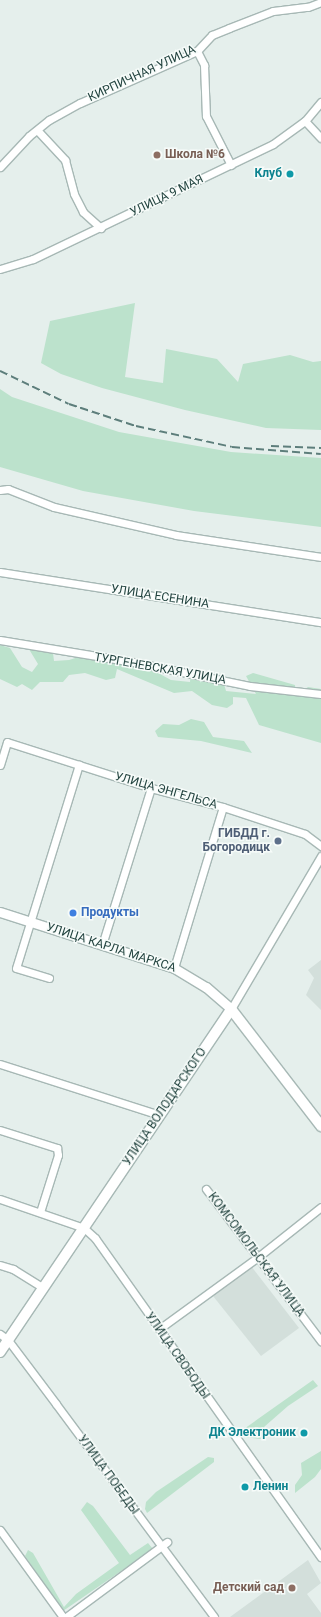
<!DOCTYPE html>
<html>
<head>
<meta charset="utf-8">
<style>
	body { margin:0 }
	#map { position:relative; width:321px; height:1617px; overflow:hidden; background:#e5efec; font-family:Roboto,sans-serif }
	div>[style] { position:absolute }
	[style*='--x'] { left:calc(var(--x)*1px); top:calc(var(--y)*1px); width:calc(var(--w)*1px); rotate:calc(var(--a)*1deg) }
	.built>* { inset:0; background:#d3dfdb }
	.green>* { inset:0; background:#bce2cc }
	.roads { filter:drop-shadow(1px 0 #a7b8b5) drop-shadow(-1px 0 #a7b8b5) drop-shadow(0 1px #a7b8b5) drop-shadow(0 -1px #a7b8b5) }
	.minor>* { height:7px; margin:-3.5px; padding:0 3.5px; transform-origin:3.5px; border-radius:3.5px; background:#fff }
	.tertiary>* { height:9px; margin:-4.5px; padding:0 4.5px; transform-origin:4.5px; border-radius:4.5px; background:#fff }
	.secondary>* { height:10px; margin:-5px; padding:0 5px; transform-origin:5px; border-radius:5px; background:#fff }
	.rail>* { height:2px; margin-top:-1px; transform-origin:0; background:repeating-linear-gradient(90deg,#5d7e7b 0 8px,transparent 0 12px) }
	.dots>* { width:11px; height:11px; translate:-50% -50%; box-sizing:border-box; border:2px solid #f6fbf9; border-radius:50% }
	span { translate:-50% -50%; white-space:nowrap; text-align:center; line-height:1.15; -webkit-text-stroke:3px #f6fbf9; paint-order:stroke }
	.street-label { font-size:12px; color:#22433f }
	.education-label { font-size:12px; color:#785e54; font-weight:700 }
	.left { translate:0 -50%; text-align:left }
	.right { translate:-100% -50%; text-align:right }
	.culture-label { font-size:12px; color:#0d838f; font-weight:700 }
	.service-label { font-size:12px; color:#4e5e75; font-weight:700 }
	.shop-label { font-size:12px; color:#366cbe; font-weight:700 }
</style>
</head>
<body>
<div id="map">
	<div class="built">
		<i style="clip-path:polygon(321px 960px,321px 1010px,306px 995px,314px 978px,308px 970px)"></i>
		<i style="clip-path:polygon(251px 1266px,299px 1328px,261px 1356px,213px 1296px)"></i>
		<i style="clip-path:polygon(308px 1560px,321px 1583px,307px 1594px,321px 1613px,321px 1617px,230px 1617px)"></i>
	</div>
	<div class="green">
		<i style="clip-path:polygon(135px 303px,125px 377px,163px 383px,166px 349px,217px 359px,238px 382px,243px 364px,290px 355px,313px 362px,321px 361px,321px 430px,266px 428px,185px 410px,102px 388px,61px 374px,41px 363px,50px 321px)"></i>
		<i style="clip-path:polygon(0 389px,12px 397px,119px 432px,231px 452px,321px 458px,321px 527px,194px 511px,83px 491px,0 467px)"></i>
		<i style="clip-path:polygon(24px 641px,52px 645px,54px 661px,69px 660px,98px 651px,136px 661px,171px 680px,190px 682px,191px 669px,216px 675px,222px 677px,226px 691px,256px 694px,246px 676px,253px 673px,295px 685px,296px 696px,308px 687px,321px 689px,321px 743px,259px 725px,246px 698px,233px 697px,233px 704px,227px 708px,212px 705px,192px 691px,174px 693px,117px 669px,115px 678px,106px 680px,85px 673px,69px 675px,63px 682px,40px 682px,32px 690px,22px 684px,17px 687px,0 679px,0 645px,10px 648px,22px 667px,32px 672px,38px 664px)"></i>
		<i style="clip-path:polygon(191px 719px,204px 722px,213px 737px,244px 741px,252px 753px,201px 741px,158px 737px,155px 731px,163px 724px,179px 725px)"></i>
		<i style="clip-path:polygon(313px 1380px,318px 1386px,288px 1406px,264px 1427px,267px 1434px,260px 1439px,244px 1437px,241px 1431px)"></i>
		<i style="clip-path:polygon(321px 1451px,321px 1469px,315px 1477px,295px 1493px,295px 1485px,302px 1475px,301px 1463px)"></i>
		<i style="clip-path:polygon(208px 1457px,214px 1458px,214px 1462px,147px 1513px,145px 1509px,146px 1502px,156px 1492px)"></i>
		<i style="clip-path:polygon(87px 1502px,93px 1506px,130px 1555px,148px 1543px,153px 1549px,63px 1611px,25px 1556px,28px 1550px,33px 1553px,64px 1607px,76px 1594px,119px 1563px,81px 1510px)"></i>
	</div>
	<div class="roads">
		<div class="minor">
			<i style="--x:197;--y:51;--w:16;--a:63"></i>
			<i style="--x:204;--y:65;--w:51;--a:87.8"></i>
			<i style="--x:206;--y:116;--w:55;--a:63"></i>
			<i style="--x:305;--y:121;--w:23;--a:47"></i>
			<i style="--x:38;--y:131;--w:40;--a:47"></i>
			<i style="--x:65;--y:160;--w:35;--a:75"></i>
			<i style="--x:74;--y:194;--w:20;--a:63"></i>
			<i style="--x:83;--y:212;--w:24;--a:42"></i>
			<i style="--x:0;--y:167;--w:42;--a:-46.9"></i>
			<i style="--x:29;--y:136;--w:26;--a:-39"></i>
			<i style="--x:49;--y:120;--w:35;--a:-29"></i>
			<i style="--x:80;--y:103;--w:128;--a:-24"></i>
			<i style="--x:197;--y:51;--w:22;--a:-47"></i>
			<i style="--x:212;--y:35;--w:18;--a:-22"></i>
			<i style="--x:229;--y:28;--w:47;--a:-21.1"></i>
			<i style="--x:273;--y:11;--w:35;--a:-7"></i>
			<i style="--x:308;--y:7;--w:14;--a:-21"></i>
			<i style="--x:0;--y:269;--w:34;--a:-17"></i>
			<i style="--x:33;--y:259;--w:266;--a:-25.6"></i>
			<i style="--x:273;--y:144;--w:39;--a:-36"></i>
			<i style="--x:305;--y:121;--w:25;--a:-50"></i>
			<i style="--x:0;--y:490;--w:8;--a:-7"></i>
			<i style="--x:8;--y:489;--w:49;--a:21.4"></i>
			<i style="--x:54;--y:507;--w:125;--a:12.9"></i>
			<i style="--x:176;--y:535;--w:147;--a:8.6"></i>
			<i style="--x:0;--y:572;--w:325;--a:8.9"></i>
			<i style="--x:0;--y:640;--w:135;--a:9.4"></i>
			<i style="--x:133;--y:662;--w:119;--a:11.6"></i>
			<i style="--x:250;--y:686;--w:71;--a:6.4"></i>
			<i style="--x:0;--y:765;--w:24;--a:-73"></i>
			<i style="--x:7;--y:742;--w:151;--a:17.7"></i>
			<i style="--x:151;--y:788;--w:74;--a:14.8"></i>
			<i style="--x:223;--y:807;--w:86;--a:18.2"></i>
			<i style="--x:305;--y:834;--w:20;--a:37"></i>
			<i style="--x:102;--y:945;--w:164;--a:-72.7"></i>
			<i style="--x:174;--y:968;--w:168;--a:-73.1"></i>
			<i style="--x:49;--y:978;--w:34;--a:-163"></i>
			<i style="--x:16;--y:968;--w:213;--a:-72.8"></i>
			<i style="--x:231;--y:1009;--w:178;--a:-59.5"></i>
			<i style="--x:0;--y:1064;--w:168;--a:17.7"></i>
			<i style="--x:0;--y:1130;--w:60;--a:17.5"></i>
			<i style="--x:57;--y:1148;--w:7;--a:82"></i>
			<i style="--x:58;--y:1155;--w:60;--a:107.5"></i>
			<i style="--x:206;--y:1189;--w:191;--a:52.9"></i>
			<i style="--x:0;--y:1199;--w:89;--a:19"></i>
			<i style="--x:84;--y:1228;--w:15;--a:42"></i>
			<i style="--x:95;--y:1238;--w:391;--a:54.7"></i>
			<i style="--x:0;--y:1265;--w:14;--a:17"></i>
			<i style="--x:13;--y:1269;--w:36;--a:32"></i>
			<i style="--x:159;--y:1329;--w:122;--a:-36"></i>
			<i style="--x:258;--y:1257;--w:80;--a:-38.4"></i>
			<i style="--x:0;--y:1334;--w:10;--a:37"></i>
			<i style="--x:8;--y:1340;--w:80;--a:53.1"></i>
			<i style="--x:56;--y:1404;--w:265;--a:53.4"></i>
			<i style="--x:0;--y:1530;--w:107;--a:54.1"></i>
			<i style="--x:66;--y:1617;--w:126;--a:-36.6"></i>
		</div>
		<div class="tertiary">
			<i style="--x:0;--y:912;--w:183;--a:17.8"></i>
			<i style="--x:174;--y:968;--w:37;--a:31"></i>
			<i style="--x:206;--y:987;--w:33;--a:41"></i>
		</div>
		<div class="secondary">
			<i style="--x:0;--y:1352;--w:414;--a:-56"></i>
			<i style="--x:231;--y:1009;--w:148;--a:52.4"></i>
		</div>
	</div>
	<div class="rail">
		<i style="--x:0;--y:371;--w:76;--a:25.6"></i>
		<i style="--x:69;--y:404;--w:71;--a:18.2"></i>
		<i style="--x:136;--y:426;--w:98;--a:12.3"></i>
		<i style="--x:232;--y:447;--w:89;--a:4.5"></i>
		<i style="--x:271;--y:446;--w:50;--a:2.3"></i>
	</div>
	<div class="dots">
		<i style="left:157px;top:155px;background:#8d6e63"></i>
		<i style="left:290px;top:174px;background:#0f9aa8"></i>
		<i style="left:278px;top:841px;background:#5c6f8a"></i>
		<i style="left:73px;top:913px;background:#3f7fe0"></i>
		<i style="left:304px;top:1433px;background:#0f9aa8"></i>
		<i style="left:245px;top:1487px;background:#0f9aa8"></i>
		<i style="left:292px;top:1588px;background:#8d6e63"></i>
	</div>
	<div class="street-label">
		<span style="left:142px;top:74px;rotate:-25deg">КИРПИЧНАЯ УЛИЦА</span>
		<span style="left:167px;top:196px;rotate:-26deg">УЛИЦА 9 МАЯ</span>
		<span style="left:160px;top:597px;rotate:9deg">УЛИЦА ЕСЕНИНА</span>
		<span style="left:160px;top:669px;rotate:10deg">ТУРГЕНЕВСКАЯ УЛИЦА</span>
		<span style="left:166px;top:791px;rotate:16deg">УЛИЦА ЭНГЕЛЬСА</span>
		<span style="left:111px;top:948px;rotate:18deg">УЛИЦА КАРЛА МАРКСА</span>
		<span style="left:165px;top:1107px;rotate:-56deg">УЛИЦА ВОЛОДАРСКОГО</span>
		<span style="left:256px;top:1255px;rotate:53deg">КОМСОМОЛЬСКАЯ УЛИЦА</span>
		<span style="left:177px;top:1356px;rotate:55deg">УЛИЦА СВОБОДЫ</span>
		<span style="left:108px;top:1475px;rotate:54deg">УЛИЦА ПОБЕДЫ</span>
	</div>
	<div class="education-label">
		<span class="left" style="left:165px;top:155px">Школа №6</span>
		<span class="right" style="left:284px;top:1588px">Детский сад</span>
	</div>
	<div class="culture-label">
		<span class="right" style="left:282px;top:174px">Клуб</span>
		<span class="right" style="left:296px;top:1433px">ДК Электроник</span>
		<span class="left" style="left:253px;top:1487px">Ленин</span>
	</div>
	<div class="service-label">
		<span class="right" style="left:270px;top:841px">ГИБДД г.<br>Богородицк</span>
	</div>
	<div class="shop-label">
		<span class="left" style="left:81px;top:913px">Продукты</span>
	</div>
</div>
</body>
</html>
